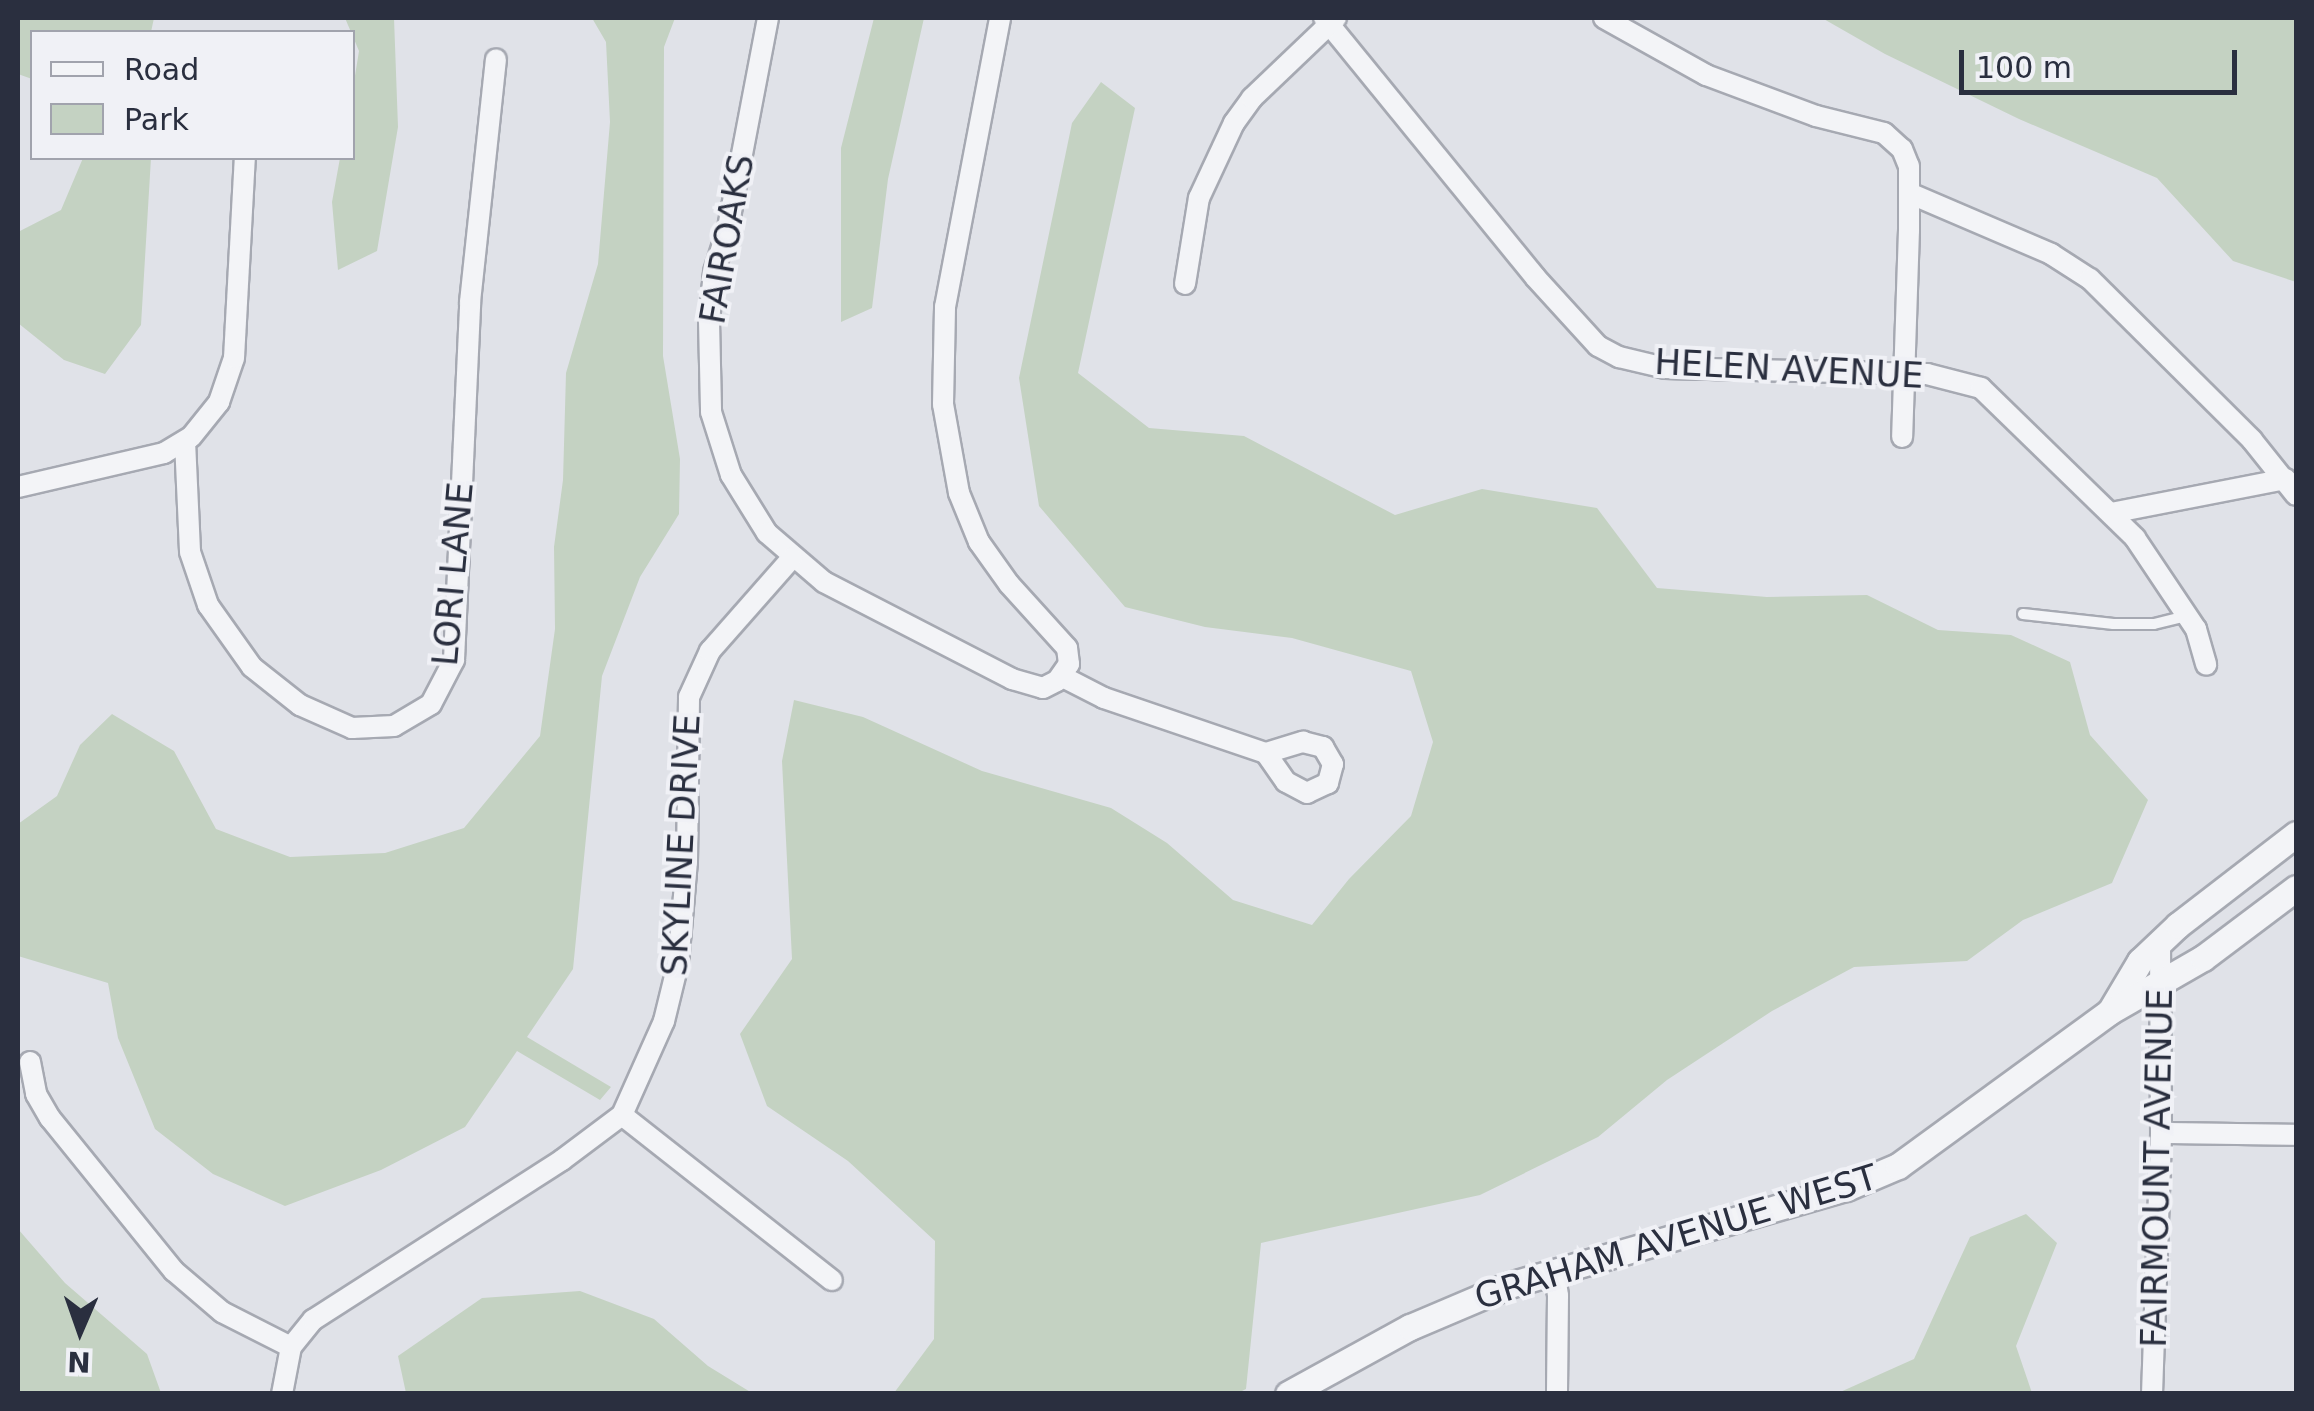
<!DOCTYPE html>
<html>
<head>
<meta charset="utf-8">
<style>
	body { margin:0 }
	#map { position:relative; width:2314px; height:1411px; overflow:hidden; background:#e0e2e8; font-family:"DejaVu Sans",sans-serif }
	div>[style] { position:absolute }
	[style*='--x'] { left:calc(var(--x)*1px); top:calc(var(--y)*1px); width:calc(var(--w)*1px); rotate:calc(var(--a)*1deg) }
	.green>* { inset:0; background:#c4d2c2 }
	.roads { filter:drop-shadow(2px 0 #a6a9b2) drop-shadow(-2px 0 #a6a9b2) drop-shadow(0 2px #a6a9b2) drop-shadow(0 -2px #a6a9b2) }
	.service>* { height:10px; margin:-5px; padding:0 5px; transform-origin:5px; border-radius:5px; background:#f3f4f7 }
	.minor>* { height:20px; margin:-10px; padding:0 10px; transform-origin:10px; border-radius:10px; background:#f3f4f7 }
	.tertiary>* { height:25px; margin:-12.5px; padding:0 12.5px; transform-origin:12.5px; border-radius:12.5px; background:#f3f4f7 }
	span { translate:-50% -50%; white-space:nowrap; text-align:center; line-height:1.15; -webkit-text-stroke:8px #f0f1f6; paint-order:stroke }
	.street-label { font-size:35px; color:#2a2f3f }
	.frame { position:absolute; inset:0; border:20px solid #2a2f3f; pointer-events:none }
	.legend { position:absolute; left:30px; top:30px; width:325px; height:130px; box-sizing:border-box; background:#f0f1f6; border:2px solid #a1a3ad; margin:0; padding:12px 18px; list-style:none; font-size:30px; color:#2a2f3f }
	.legend li { display:flex; align-items:center; gap:20px; height:50px }
	.legend b { width:50px; border:2px solid #a1a3ad }
	.north { position:absolute; left:30px; top:1281px; width:100px; height:100px; -webkit-text-stroke:8px #f0f1f6; paint-order:stroke; rotate:182deg; font-size:28px; font-weight:700; line-height:40px; text-align:center; color:#2a2f3f }
	.north::after { content:''; display:block; margin:auto; width:35px; height:45px; background:#2a2f3f; clip-path:polygon(50% 0,100% 100%,50% 72%,0 100%) }
	.scale { position:absolute; left:1959px; top:50px; width:278px; height:45px; box-sizing:border-box; border:5px solid #2a2f3f; border-top:0; padding-left:12px; font-size:30px; line-height:35px; white-space:nowrap; color:#2a2f3f; -webkit-text-stroke:8px #f0f1f6; paint-order:stroke }
</style>
</head>
<body>
<div id="map">
	<div class="green">
		<i style="clip-path:polygon(18px 18px,154px 18px,151px 32px,32px 32px,32px 79px,18px 74px)"></i>
		<i style="clip-path:polygon(345px 18px,394px 18px,398px 127px,377px 251px,338px 270px,332px 202px,340px 158px,352px 158px,353px 88px,359px 51px)"></i>
		<i style="clip-path:polygon(592px 18px,675px 18px,664px 47px,663px 356px,680px 459px,679px 514px,640px 577px,602px 676px,573px 969px,527px 1037px,611px 1087px,600px 1100px,517px 1051px,465px 1127px,381px 1170px,285px 1206px,213px 1174px,155px 1129px,118px 1038px,108px 983px,18px 956px,18px 824px,57px 796px,80px 745px,112px 714px,174px 751px,216px 829px,290px 857px,385px 853px,464px 828px,540px 736px,555px 629px,554px 547px,563px 480px,566px 373px,598px 264px,610px 122px,606px 42px)"></i>
		<i style="clip-path:polygon(874px 18px,924px 18px,888px 179px,872px 308px,841px 322px,841px 148px)"></i>
		<i style="clip-path:polygon(1822px 18px,2296px 18px,2296px 282px,2233px 261px,2157px 178px,2019px 119px,1885px 54px)"></i>
		<i style="clip-path:polygon(1101px 82px,1135px 108px,1078px 373px,1149px 428px,1244px 436px,1395px 515px,1482px 489px,1597px 508px,1657px 588px,1767px 597px,1867px 595px,1938px 630px,2011px 635px,2070px 662px,2090px 735px,2148px 800px,2112px 883px,2023px 920px,1967px 961px,1854px 967px,1772px 1011px,1667px 1080px,1598px 1137px,1480px 1195px,1261px 1243px,1246px 1389px,1238px 1393px,894px 1393px,934px 1339px,935px 1241px,848px 1161px,767px 1106px,740px 1034px,792px 959px,782px 761px,794px 700px,863px 717px,982px 771px,1111px 808px,1167px 843px,1233px 900px,1312px 925px,1349px 879px,1411px 816px,1433px 742px,1411px 671px,1292px 638px,1205px 627px,1125px 607px,1039px 506px,1019px 378px,1072px 123px)"></i>
		<i style="clip-path:polygon(83px 158px,151px 158px,141px 325px,105px 374px,64px 360px,18px 323px,18px 232px,61px 210px)"></i>
		<i style="clip-path:polygon(2026px 1214px,2057px 1243px,2016px 1346px,2032px 1393px,1838px 1393px,1914px 1359px,1970px 1237px)"></i>
		<i style="clip-path:polygon(18px 1229px,65px 1283px,147px 1354px,161px 1393px,18px 1393px)"></i>
		<i style="clip-path:polygon(580px 1291px,654px 1319px,708px 1366px,752px 1393px,406px 1393px,398px 1356px,482px 1298px)"></i>
	</div>
	<div class="roads">
		<div class="service">
			<i style="--x:2023;--y:614;--w:91;--a:6.3"></i>
			<i style="--x:2113;--y:624;--w:41;--a:0"></i>
			<i style="--x:2154;--y:624;--w:34;--a:-14"></i>
		</div>
		<div class="minor">
			<i style="--x:768;--y:18;--w:214;--a:100.8"></i>
			<i style="--x:728;--y:228;--w:46;--a:107.7"></i>
			<i style="--x:714;--y:272;--w:49;--a:95.8"></i>
			<i style="--x:709;--y:321;--w:91;--a:88.7"></i>
			<i style="--x:711;--y:412;--w:66;--a:72.4"></i>
			<i style="--x:731;--y:475;--w:68;--a:58.2"></i>
			<i style="--x:767;--y:533;--w:75;--a:40.7"></i>
			<i style="--x:824;--y:582;--w:212;--a:27.3"></i>
			<i style="--x:1012;--y:679;--w:32;--a:16"></i>
			<i style="--x:1043;--y:688;--w:16;--a:-27"></i>
			<i style="--x:1057;--y:681;--w:21;--a:-55"></i>
			<i style="--x:1069;--y:664;--w:16;--a:-97"></i>
			<i style="--x:1067;--y:648;--w:86;--a:-132.2"></i>
			<i style="--x:1009;--y:584;--w:52;--a:-125.5"></i>
			<i style="--x:979;--y:542;--w:53;--a:-112.2"></i>
			<i style="--x:959;--y:493;--w:90;--a:-100.2"></i>
			<i style="--x:943;--y:404;--w:97;--a:-88.8"></i>
			<i style="--x:945;--y:307;--w:294;--a:-79.2"></i>
			<i style="--x:1324;--y:18;--w:334;--a:50.8"></i>
			<i style="--x:1535;--y:277;--w:93;--a:47.6"></i>
			<i style="--x:1598;--y:346;--w:24;--a:28"></i>
			<i style="--x:1619;--y:357;--w:47;--a:13.4"></i>
			<i style="--x:1665;--y:368;--w:262;--a:1.3"></i>
			<i style="--x:1927;--y:374;--w:56;--a:14.5"></i>
			<i style="--x:1981;--y:388;--w:215;--a:44.2"></i>
			<i style="--x:2135;--y:538;--w:110;--a:56.2"></i>
			<i style="--x:2196;--y:629;--w:37;--a:74"></i>
			<i style="--x:1604;--y:18;--w:117;--a:29.2"></i>
			<i style="--x:1706;--y:75;--w:117;--a:20.4"></i>
			<i style="--x:1816;--y:116;--w:70;--a:14"></i>
			<i style="--x:1884;--y:133;--w:24;--a:42"></i>
			<i style="--x:1902;--y:149;--w:18;--a:68"></i>
			<i style="--x:1909;--y:166;--w:64;--a:90"></i>
			<i style="--x:1909;--y:230;--w:207;--a:91.9"></i>
			<i style="--x:1909;--y:193;--w:155;--a:23.2"></i>
			<i style="--x:2051;--y:254;--w:46;--a:32.7"></i>
			<i style="--x:2090;--y:279;--w:228;--a:44.8"></i>
			<i style="--x:2252;--y:440;--w:70;--a:51.3"></i>
			<i style="--x:1185;--y:284;--w:87;--a:-80.8"></i>
			<i style="--x:1199;--y:198;--w:83;--a:-65"></i>
			<i style="--x:1234;--y:123;--w:31;--a:-54"></i>
			<i style="--x:1252;--y:98;--w:116;--a:-43.6"></i>
			<i style="--x:185;--y:441;--w:111;--a:87.4"></i>
			<i style="--x:190;--y:552;--w:56;--a:71.2"></i>
			<i style="--x:208;--y:605;--w:76;--a:54.6"></i>
			<i style="--x:252;--y:667;--w:61;--a:38.4"></i>
			<i style="--x:300;--y:705;--w:57;--a:23.9"></i>
			<i style="--x:352;--y:728;--w:42;--a:-2.7"></i>
			<i style="--x:394;--y:726;--w:43;--a:-30.7"></i>
			<i style="--x:431;--y:704;--w:50;--a:-62.4"></i>
			<i style="--x:454;--y:660;--w:358;--a:-87.4"></i>
			<i style="--x:470;--y:302;--w:244;--a:-83.9"></i>
			<i style="--x:18;--y:487;--w:150;--a:-13.1"></i>
			<i style="--x:164;--y:453;--w:31;--a:-31"></i>
			<i style="--x:191;--y:437;--w:45;--a:-51.3"></i>
			<i style="--x:219;--y:402;--w:46;--a:-71.2"></i>
			<i style="--x:234;--y:358;--w:200;--a:-86.9"></i>
			<i style="--x:2111;--y:513;--w:178;--a:-11"></i>
			<i style="--x:1061;--y:676;--w:48;--a:27.1"></i>
			<i style="--x:1104;--y:698;--w:171;--a:18.8"></i>
			<i style="--x:1303;--y:742;--w:21;--a:14"></i>
			<i style="--x:1323;--y:747;--w:20;--a:60"></i>
			<i style="--x:1333;--y:764;--w:20;--a:105"></i>
			<i style="--x:1328;--y:783;--w:23;--a:155"></i>
			<i style="--x:1307;--y:793;--w:24;--a:-152"></i>
			<i style="--x:1286;--y:782;--w:35;--a:-125"></i>
			<i style="--x:1266;--y:753;--w:39;--a:-17"></i>
			<i style="--x:30;--y:1062;--w:33;--a:79"></i>
			<i style="--x:36;--y:1094;--w:28;--a:60"></i>
			<i style="--x:50;--y:1118;--w:197;--a:51"></i>
			<i style="--x:174;--y:1271;--w:63;--a:40.5"></i>
			<i style="--x:222;--y:1312;--w:77;--a:26.9"></i>
			<i style="--x:622;--y:1115;--w:267;--a:38.2"></i>
			<i style="--x:2161;--y:1133;--w:135;--a:0.8"></i>
			<i style="--x:1554;--y:1270;--w:26;--a:81"></i>
			<i style="--x:1558;--y:1296;--w:98;--a:90.6"></i>
			<i style="--x:282;--y:1394;--w:48;--a:-79.2"></i>
			<i style="--x:291;--y:1347;--w:35;--a:-51"></i>
			<i style="--x:313;--y:1320;--w:296;--a:-32.7"></i>
			<i style="--x:562;--y:1160;--w:75;--a:-36.9"></i>
			<i style="--x:622;--y:1115;--w:103;--a:-65.9"></i>
			<i style="--x:664;--y:1021;--w:59;--a:-76.2"></i>
			<i style="--x:678;--y:964;--w:102;--a:-85"></i>
			<i style="--x:687;--y:862;--w:165;--a:-89.3"></i>
			<i style="--x:689;--y:697;--w:51;--a:-65.5"></i>
			<i style="--x:710;--y:651;--w:124;--a:-48.6"></i>
			<i style="--x:2152;--y:1394;--w:261;--a:-88"></i>
			<i style="--x:2161;--y:1133;--w:191;--a:-90.3"></i>
		</div>
		<div class="tertiary">
			<i style="--x:2112;--y:1008;--w:55;--a:-59.2"></i>
			<i style="--x:2140;--y:961;--w:52;--a:-43.5"></i>
			<i style="--x:2178;--y:925;--w:149;--a:-37.6"></i>
			<i style="--x:1288;--y:1394;--w:139;--a:-28.8"></i>
			<i style="--x:1410;--y:1327;--w:108;--a:-23"></i>
			<i style="--x:1509;--y:1285;--w:351;--a:-16.1"></i>
			<i style="--x:1846;--y:1188;--w:56;--a:-22.9"></i>
			<i style="--x:1898;--y:1166;--w:261;--a:-36.1"></i>
			<i style="--x:2109;--y:1012;--w:108;--a:-29.9"></i>
			<i style="--x:2203;--y:958;--w:116;--a:-37"></i>
		</div>
	</div>
	<div class="street-label">
		<span style="left:727px;top:239px;rotate:-80deg">FAIROAKS</span>
		<span style="left:1789px;top:369px;rotate:3deg">HELEN AVENUE</span>
		<span style="left:453px;top:574px;rotate:-85deg">LORI LANE</span>
		<span style="left:681px;top:845px;rotate:-87deg">SKYLINE DRIVE</span>
		<span style="left:2157px;top:1168px;rotate:-89deg">FAIRMOUNT AVENUE</span>
		<span style="left:1676px;top:1237px;rotate:-17deg">GRAHAM AVENUE WEST</span>
	</div>
	<div class="frame"></div>
	<ul class="legend">
	<li><b style="height:12px;background:#f3f4f7"></b>Road</li>
	<li><b style="height:28px;background:#c4d2c2"></b>Park</li>
	</ul>
	<div class="north">N</div>
	<div class="scale">100 m</div>
</div>
</body>
</html>
